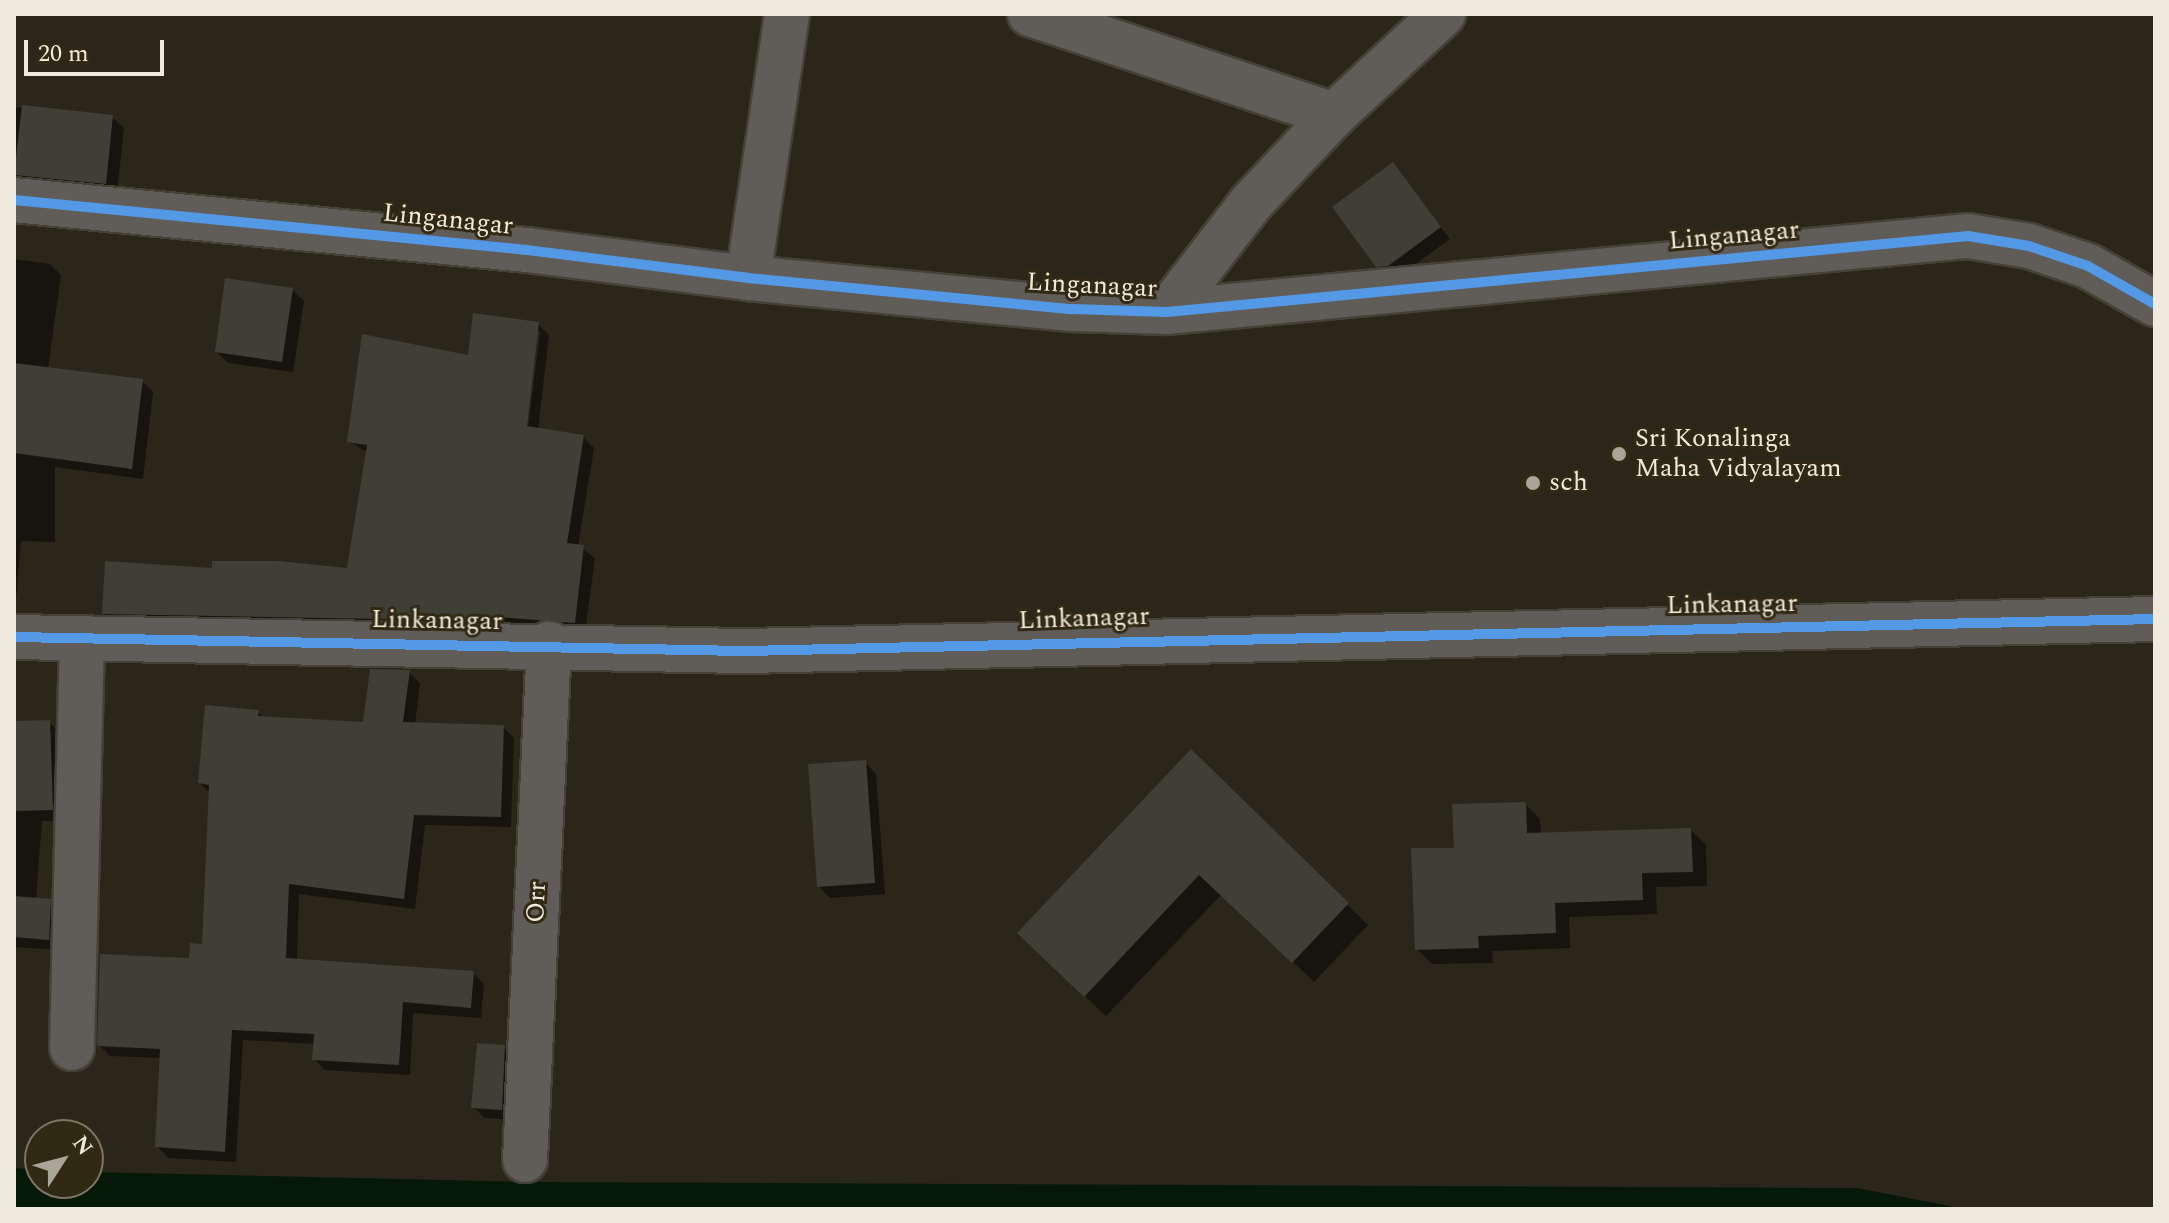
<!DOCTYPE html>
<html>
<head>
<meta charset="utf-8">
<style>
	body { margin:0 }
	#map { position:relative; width:2169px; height:1223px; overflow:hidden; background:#2a261a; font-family:Spectral,serif }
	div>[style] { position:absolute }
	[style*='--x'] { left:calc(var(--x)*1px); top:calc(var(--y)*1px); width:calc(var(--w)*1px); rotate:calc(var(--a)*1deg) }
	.water>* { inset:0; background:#061807 }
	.shadow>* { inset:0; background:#0007 }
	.building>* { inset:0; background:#403f35 }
	.roads { filter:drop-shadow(2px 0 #444137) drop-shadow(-2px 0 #444137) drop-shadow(0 2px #444137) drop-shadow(0 -2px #444137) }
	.minor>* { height:44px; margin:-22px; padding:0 22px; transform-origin:22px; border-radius:22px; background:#605c57 }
	.cycleway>* { height:10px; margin:-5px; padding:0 5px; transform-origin:5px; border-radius:5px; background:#5399e6 }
	.dots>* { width:22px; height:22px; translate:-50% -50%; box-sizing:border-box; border:4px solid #312913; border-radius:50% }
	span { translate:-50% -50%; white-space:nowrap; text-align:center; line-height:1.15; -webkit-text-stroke:6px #312913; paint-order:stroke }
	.street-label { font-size:26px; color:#efeadd }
	.poi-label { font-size:26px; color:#efeadd }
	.left { translate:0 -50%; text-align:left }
	.frame { position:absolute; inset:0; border:16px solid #efeadd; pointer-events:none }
	.north { position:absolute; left:24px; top:1119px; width:80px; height:80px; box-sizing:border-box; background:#312913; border:2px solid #7d7664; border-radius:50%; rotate:54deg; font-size:22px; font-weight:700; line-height:32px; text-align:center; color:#efeadd }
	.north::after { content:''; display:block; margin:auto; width:28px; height:36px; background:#aaa599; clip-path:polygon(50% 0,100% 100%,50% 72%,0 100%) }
	.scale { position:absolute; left:24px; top:40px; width:140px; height:36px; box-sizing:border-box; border:4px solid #efeadd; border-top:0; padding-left:10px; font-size:24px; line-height:28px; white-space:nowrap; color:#efeadd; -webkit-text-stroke:6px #312913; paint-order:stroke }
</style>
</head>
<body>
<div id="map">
	<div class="water">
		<i style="clip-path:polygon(14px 1168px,40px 1170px,40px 1183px,88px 1183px,88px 1172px,530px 1182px,1857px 1188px,1965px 1209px,14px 1209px)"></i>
	</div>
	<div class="shadow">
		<i style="clip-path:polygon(14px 107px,112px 117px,124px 128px,117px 194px,14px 188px)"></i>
		<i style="clip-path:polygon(1392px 164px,1450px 239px,1399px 276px,1390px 277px,1378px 266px)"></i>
		<i style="clip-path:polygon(14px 259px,50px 264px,61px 275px,48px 369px,142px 381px,153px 392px,143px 479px,55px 467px,55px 542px,21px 541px,14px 623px)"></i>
		<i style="clip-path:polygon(292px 290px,304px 301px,293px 372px,228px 363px,217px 352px)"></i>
		<i style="clip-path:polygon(evenodd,538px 324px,549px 335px,538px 430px,583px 437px,594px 448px,578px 546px,595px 558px,585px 633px,115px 624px,104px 613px,213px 570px,349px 571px,368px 453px,349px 441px,470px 357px,538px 324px,536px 331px,540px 331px,527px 436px,523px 435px,536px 331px)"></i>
		<i style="clip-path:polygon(409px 672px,420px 683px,415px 724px,503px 727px,514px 738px,511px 827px,425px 825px,415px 909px,299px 894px,297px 961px,473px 973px,484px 984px,481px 1018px,413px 1013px,410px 1075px,325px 1070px,314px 1059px,315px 1044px,243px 1040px,236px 1162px,168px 1158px,157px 1146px,162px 1058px,110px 1056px,99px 1045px,204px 946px,210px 793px,200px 783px,258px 712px,264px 718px,365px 724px)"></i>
		<i style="clip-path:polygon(49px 722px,60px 733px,63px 821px,42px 821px,36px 900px,50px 901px,61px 912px,60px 950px,14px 947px,14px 723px)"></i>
		<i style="clip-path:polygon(1192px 752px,1368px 925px,1314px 982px,1222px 894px,1106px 1016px,1040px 954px)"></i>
		<i style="clip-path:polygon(865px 762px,876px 774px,885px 894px,830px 898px,819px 886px)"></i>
		<i style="clip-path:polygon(1525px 804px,1540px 819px,1541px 835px,1691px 830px,1706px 845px,1707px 886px,1656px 887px,1657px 914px,1569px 917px,1570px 948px,1492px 951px,1493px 963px,1432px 964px,1417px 949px,1456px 849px)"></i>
		<i style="clip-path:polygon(504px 1047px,516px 1058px,513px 1120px,485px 1118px,473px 1107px)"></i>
	</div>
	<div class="building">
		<i style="clip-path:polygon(22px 105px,113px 115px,106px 184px,14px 175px)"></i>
		<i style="clip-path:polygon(1393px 162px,1441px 227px,1388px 266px,1376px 267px,1332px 207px)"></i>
		<i style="clip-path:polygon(225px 278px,293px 288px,282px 362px,215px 352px)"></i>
		<i style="clip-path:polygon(473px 313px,539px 322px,527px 426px,584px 435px,567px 543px,584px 545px,575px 623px,497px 617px,497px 621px,102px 614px,105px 561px,212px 568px,212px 561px,278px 561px,347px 568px,367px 445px,347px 442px,362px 334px,468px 355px)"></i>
		<i style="clip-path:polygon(14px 363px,143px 379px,132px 469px,14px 453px)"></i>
		<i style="clip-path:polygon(370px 669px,410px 670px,403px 722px,504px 725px,501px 817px,414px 815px,404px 899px,289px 884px,286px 958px,474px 971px,471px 1008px,403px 1002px,399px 1065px,312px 1060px,314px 1034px,232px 1030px,225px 1152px,155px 1147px,160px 1049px,97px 1046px,100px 954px,189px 958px,190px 943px,202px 944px,209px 785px,198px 783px,205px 705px,259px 710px,258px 716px,363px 722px)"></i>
		<i style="clip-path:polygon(50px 720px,53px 810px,14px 811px,14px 721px)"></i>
		<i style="clip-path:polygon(1191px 749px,1349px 903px,1292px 963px,1199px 875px,1084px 997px,1017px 933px)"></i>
		<i style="clip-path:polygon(866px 760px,875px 883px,817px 887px,808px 764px)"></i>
		<i style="clip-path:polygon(1526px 802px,1527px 833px,1691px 828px,1693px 872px,1642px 873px,1643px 900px,1555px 903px,1556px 933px,1478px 936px,1479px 948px,1415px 950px,1411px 848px,1454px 848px,1452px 804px)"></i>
		<i style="clip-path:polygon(14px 896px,51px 899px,49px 940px,14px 937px)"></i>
		<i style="clip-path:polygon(477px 1043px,505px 1045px,502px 1110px,471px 1108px)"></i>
	</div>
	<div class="roads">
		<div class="minor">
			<i style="--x:1030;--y:14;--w:320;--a:18.4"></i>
			<i style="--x:14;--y:200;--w:515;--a:5.57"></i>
			<i style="--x:527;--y:250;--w:223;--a:7.2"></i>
			<i style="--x:748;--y:278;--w:325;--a:5.5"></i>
			<i style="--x:1072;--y:309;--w:95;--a:1.8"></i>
			<i style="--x:1167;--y:312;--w:805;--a:-5.42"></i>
			<i style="--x:1968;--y:236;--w:62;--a:9.3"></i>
			<i style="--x:2029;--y:246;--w:62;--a:18.7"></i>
			<i style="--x:2088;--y:266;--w:77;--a:29.6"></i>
			<i style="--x:748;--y:278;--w:267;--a:-81.6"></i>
			<i style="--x:1167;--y:312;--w:138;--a:-52.4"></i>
			<i style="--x:1251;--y:203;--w:121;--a:-46.7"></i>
			<i style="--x:1334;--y:115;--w:149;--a:-42.8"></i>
			<i style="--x:14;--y:637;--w:732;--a:1.1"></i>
			<i style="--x:746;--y:651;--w:1409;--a:-1.3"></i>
			<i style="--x:72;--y:1048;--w:410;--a:-88.6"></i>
			<i style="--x:525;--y:1160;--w:517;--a:-87.34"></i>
		</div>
	</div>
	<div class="cycleway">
		<i style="--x:14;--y:200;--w:515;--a:5.57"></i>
		<i style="--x:527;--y:250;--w:223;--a:7.2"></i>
		<i style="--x:748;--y:278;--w:325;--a:5.5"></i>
		<i style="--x:1072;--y:309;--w:95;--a:1.8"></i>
		<i style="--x:1167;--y:312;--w:805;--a:-5.42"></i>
		<i style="--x:1968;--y:236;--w:62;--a:9.3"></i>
		<i style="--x:2029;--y:246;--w:62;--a:18.7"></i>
		<i style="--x:2088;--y:266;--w:77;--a:29.6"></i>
		<i style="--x:14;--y:637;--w:732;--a:1.1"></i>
		<i style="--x:746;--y:651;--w:1409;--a:-1.3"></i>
	</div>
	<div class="dots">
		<i style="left:1619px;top:454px;background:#aaa599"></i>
		<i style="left:1533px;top:483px;background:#aaa599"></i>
	</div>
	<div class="street-label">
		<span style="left:448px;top:220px;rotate:6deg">Linganagar</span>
		<span style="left:1734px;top:236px;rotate:-5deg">Linganagar</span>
		<span style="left:1092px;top:286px;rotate:3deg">Linganagar</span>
		<span style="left:1732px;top:605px;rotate:-1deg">Linkanagar</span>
		<span style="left:1084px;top:619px;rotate:-2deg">Linkanagar</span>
		<span style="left:437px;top:621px;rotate:1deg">Linkanagar</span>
		<span style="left:537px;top:902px;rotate:-87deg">Orr</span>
	</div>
	<div class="poi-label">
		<span class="left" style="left:1635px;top:454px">Sri Konalinga<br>Maha Vidyalayam</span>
		<span class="left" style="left:1549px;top:483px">sch</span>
	</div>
	<div class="frame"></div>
	<div class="north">N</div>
	<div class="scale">20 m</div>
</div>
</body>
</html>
